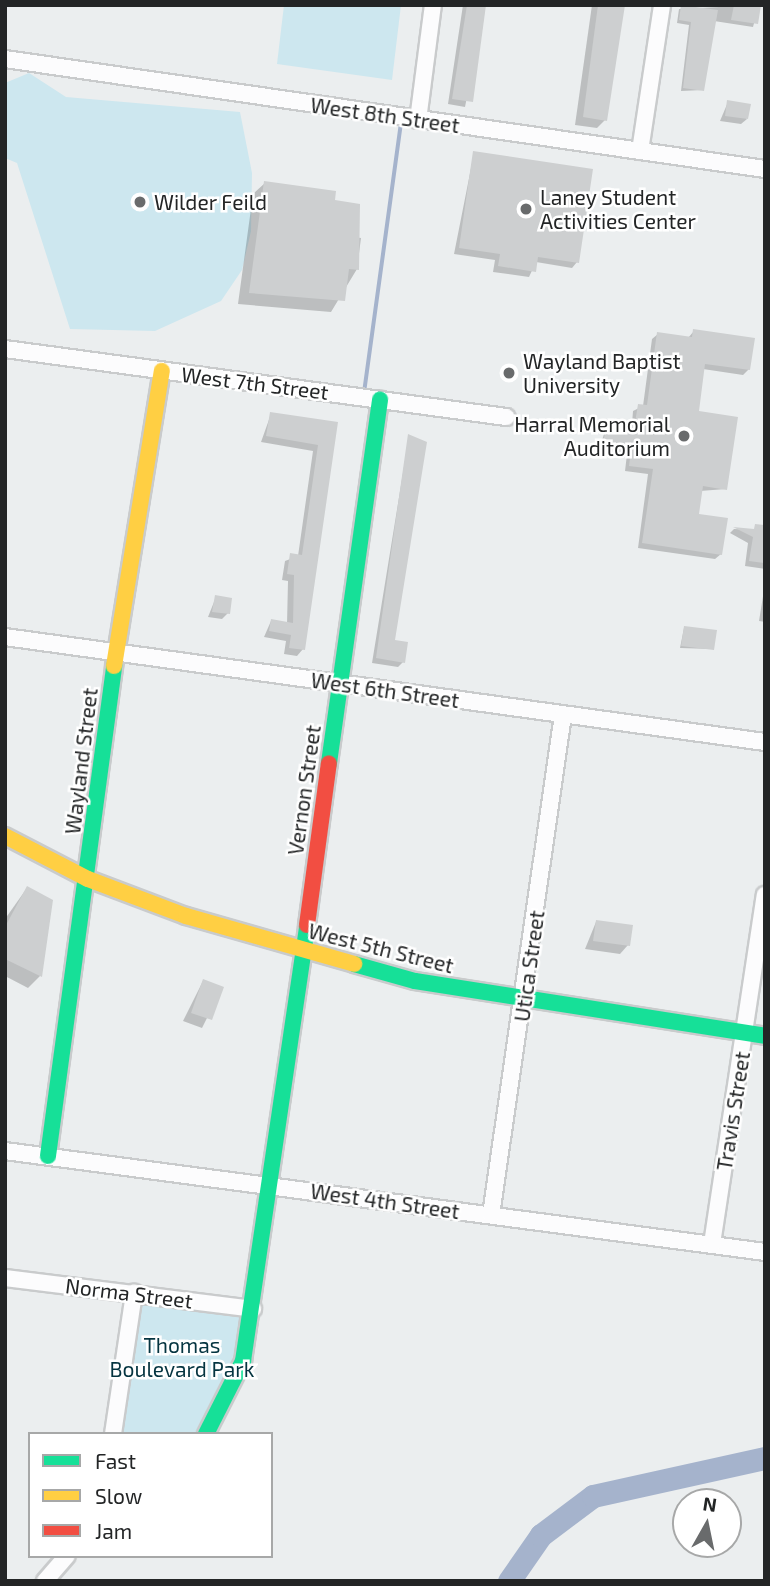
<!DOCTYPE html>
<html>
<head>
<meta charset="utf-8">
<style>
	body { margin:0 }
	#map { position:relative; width:770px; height:1586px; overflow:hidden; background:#ebeeef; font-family:"Exo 2",sans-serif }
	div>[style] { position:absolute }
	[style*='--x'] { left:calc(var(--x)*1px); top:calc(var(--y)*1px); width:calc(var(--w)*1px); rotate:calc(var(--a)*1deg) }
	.green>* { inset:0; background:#cde7ef }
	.shadow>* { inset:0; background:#0003 }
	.stream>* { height:3.5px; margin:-1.75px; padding:0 1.75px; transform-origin:1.75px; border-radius:1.75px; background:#a5b3cc }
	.river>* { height:23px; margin:-11.5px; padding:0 11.5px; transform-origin:11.5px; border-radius:11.5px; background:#a5b3cc }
	.building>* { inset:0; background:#cdcfd0 }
	.roads { filter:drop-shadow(2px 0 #c9cbcc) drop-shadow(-2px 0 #c9cbcc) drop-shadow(0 2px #c9cbcc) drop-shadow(0 -2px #c9cbcc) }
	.street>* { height:16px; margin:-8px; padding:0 8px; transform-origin:8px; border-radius:8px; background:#fcfcfd }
	.fast>* { height:16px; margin:-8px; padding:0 8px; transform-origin:8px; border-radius:8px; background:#16e098 }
	.slow>* { height:16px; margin:-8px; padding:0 8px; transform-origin:8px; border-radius:8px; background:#ffcf43 }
	.jam>* { height:16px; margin:-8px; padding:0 8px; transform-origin:8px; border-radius:8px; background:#f24e42 }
	.dots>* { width:19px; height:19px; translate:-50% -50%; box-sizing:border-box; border:4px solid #fff; border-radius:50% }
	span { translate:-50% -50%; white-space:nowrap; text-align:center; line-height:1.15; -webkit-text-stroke:5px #fff; paint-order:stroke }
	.street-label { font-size:21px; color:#232526 }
	.poi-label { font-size:21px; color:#232526 }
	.left { translate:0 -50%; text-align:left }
	.right { translate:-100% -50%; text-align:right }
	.park-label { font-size:21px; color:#043440 }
	.frame { position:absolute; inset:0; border:7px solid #232526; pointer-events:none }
	.legend { position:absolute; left:28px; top:1432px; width:245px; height:126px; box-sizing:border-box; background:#fff; border:2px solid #a7a8a8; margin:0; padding:9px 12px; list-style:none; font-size:21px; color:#232526 }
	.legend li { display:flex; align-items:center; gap:14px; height:35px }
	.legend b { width:35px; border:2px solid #a7a8a8 }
	.north { position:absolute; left:672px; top:1488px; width:70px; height:70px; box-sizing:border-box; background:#fff; border:2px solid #a7a8a8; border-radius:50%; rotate:9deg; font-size:19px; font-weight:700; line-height:28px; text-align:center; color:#232526 }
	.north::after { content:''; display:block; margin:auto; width:24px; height:32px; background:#696b6c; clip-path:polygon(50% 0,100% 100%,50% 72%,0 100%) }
</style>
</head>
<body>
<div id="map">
	<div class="green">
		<i style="clip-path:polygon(284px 5px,401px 5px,392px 80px,277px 64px)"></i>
		<i style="clip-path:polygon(29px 73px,66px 97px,240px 112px,252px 173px,251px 231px,242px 270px,221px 301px,155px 331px,70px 329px,17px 163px,5px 158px,5px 83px)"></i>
		<i style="clip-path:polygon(135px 1296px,251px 1310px,203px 1434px,116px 1434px)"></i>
	</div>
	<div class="shadow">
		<i style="clip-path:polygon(463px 5px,485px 5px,465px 107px,448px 104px)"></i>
		<i style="clip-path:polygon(592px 5px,622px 5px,605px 120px,597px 128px,575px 125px)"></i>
		<i style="clip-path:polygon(759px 5px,753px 27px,714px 21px,703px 90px,681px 91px,689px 25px,677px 23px,679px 9px)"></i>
		<i style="clip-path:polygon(728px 102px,747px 119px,741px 124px,720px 121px)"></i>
		<i style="clip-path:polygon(474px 153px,577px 262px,572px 268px,536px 262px,529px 277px,493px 272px,495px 260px,454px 254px)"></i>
		<i style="clip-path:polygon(265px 183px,333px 202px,353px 237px,361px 238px,357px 269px,331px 312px,238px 304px,253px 194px)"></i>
		<i style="clip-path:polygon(694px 331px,749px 369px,743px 375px,703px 369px,697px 413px,726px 489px,700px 491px,697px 516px,721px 554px,715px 559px,638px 548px,648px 474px,625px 471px,627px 454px,599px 450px,608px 421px,632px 424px,633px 411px,643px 406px,652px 339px,658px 334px,688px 338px)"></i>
		<i style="clip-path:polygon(271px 414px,336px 423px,303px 649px,297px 656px,284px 654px,286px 641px,264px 637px,271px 621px,287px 624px,288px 581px,282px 580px,285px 561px,298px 556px,313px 451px,261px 442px)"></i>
		<i style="clip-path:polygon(409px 436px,393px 642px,403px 662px,398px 667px,372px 663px)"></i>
		<i style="clip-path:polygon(734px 529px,765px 530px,765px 569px,745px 566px,748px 543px,730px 533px)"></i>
		<i style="clip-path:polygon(765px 584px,765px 622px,759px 621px)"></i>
		<i style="clip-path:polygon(216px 597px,228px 613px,222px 619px,208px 617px)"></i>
		<i style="clip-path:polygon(684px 628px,713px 649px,680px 648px)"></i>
		<i style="clip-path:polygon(27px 888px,51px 900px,40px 976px,28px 988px,5px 976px,5px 919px)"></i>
		<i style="clip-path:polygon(596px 922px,628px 945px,620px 954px,585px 949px)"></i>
		<i style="clip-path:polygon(203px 981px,222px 988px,202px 1028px,183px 1021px)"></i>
	</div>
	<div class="stream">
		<i style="--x:364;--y:393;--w:273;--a:-82.2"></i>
	</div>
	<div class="river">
		<i style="--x:509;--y:1581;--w:56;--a:-55.2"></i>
		<i style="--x:541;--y:1535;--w:65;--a:-36.9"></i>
		<i style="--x:593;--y:1496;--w:176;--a:-12.5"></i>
	</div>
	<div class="building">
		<i style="clip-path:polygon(467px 5px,486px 5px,473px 102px,452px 99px)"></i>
		<i style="clip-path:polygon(598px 5px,625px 5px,607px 121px,583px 117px)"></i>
		<i style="clip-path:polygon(681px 5px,718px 10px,704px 91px,683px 88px,691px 22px,679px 20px)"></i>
		<i style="clip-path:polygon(734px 5px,761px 5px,758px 24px,731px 20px)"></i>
		<i style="clip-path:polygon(727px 100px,751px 104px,748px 119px,725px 116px)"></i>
		<i style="clip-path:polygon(473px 151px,593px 169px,579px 263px,538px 257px,536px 272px,498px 266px,500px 254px,459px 248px)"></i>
		<i style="clip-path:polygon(264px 181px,336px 191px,335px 200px,360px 204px,359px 270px,349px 269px,345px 301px,249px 293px)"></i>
		<i style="clip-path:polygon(693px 329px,755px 338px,750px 370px,705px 364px,699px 411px,738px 417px,727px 490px,703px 486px,699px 514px,728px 518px,722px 555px,642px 543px,653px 469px,629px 466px,631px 449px,603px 445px,607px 419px,635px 423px,638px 404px,647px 405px,657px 332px,692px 337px)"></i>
		<i style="clip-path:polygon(270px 412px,338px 422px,305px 650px,289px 648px,291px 635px,269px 631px,271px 619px,293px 623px,294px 575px,287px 574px,290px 553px,302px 555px,318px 445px,266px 436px)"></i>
		<i style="clip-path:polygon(408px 434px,427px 442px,395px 640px,408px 642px,405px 663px,376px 658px)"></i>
		<i style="clip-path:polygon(755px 524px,765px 525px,765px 563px,749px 561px,753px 537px,733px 527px,754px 529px)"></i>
		<i style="clip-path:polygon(215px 595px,232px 598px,230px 614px,212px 612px)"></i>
		<i style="clip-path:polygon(684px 626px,717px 630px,714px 650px,681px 646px)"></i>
		<i style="clip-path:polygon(27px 886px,53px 900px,42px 977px,5px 959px,5px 927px)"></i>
		<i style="clip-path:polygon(596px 920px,633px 925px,630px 946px,593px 941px)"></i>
		<i style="clip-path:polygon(203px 979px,224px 987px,212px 1020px,191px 1013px)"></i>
	</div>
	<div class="roads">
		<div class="street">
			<i style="--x:5;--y:59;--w:768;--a:8.24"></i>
			<i style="--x:418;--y:120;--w:116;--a:-82.6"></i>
			<i style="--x:640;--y:151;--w:148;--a:-81.4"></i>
			<i style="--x:5;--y:349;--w:506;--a:7.73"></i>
			<i style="--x:5;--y:637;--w:767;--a:7.87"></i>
			<i style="--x:5;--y:1151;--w:767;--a:7.57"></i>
			<i style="--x:491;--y:1215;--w:505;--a:-81.81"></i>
			<i style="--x:712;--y:1244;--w:353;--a:-81.4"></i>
			<i style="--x:5;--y:1278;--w:250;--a:7.1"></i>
			<i style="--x:113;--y:1434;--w:143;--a:-81.5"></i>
			<i style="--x:45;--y:1581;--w:33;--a:-49"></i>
		</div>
		<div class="fast">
			<i style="--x:329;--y:763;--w:367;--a:-82"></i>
			<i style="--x:354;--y:964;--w:63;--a:15.6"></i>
			<i style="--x:415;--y:981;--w:354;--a:8.9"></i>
			<i style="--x:48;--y:1156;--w:494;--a:-82.3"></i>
			<i style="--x:206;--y:1434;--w:82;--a:-63.1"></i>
			<i style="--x:243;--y:1361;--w:441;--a:-81.6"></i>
		</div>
		<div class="slow">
			<i style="--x:114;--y:666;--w:299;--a:-80.8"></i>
			<i style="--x:5;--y:836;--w:93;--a:27.4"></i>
			<i style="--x:88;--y:879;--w:105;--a:20.7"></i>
			<i style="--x:186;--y:916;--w:175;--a:15.9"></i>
		</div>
		<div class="jam">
			<i style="--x:307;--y:925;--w:163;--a:-82.3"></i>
		</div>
	</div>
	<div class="dots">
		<i style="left:140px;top:202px;background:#696b6c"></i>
		<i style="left:526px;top:209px;background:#696b6c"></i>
		<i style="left:509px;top:373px;background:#696b6c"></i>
		<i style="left:684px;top:436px;background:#696b6c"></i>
	</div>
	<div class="street-label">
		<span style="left:385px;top:115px;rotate:8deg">West 8th Street</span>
		<span style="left:255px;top:383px;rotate:7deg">West 7th Street</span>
		<span style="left:385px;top:690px;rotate:8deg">West 6th Street</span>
		<span style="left:81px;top:761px;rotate:-83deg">Wayland Street</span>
		<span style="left:304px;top:790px;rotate:-82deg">Vernon Street</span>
		<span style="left:381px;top:948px;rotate:14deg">West 5th Street</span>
		<span style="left:529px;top:966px;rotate:-82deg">Utica Street</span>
		<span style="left:733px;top:1111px;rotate:-81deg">Travis Street</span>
		<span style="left:385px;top:1201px;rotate:8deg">West 4th Street</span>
		<span style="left:129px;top:1293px;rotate:7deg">Norma Street</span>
	</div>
	<div class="poi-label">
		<span class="left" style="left:540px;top:209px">Laney Student<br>Activities Center</span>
		<span class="left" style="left:154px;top:202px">Wilder Feild</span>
		<span class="left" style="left:523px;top:373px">Wayland Baptist<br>University</span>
		<span class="right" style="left:670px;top:436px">Harral Memorial<br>Auditorium</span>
	</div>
	<div class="park-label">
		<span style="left:182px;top:1357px">Thomas<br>Boulevard Park</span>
	</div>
	<div class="frame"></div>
	<ul class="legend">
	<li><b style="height:9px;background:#16e098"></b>Fast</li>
	<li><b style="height:9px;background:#ffcf43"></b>Slow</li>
	<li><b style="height:9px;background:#f24e42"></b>Jam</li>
	</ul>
	<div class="north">N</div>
</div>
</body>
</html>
